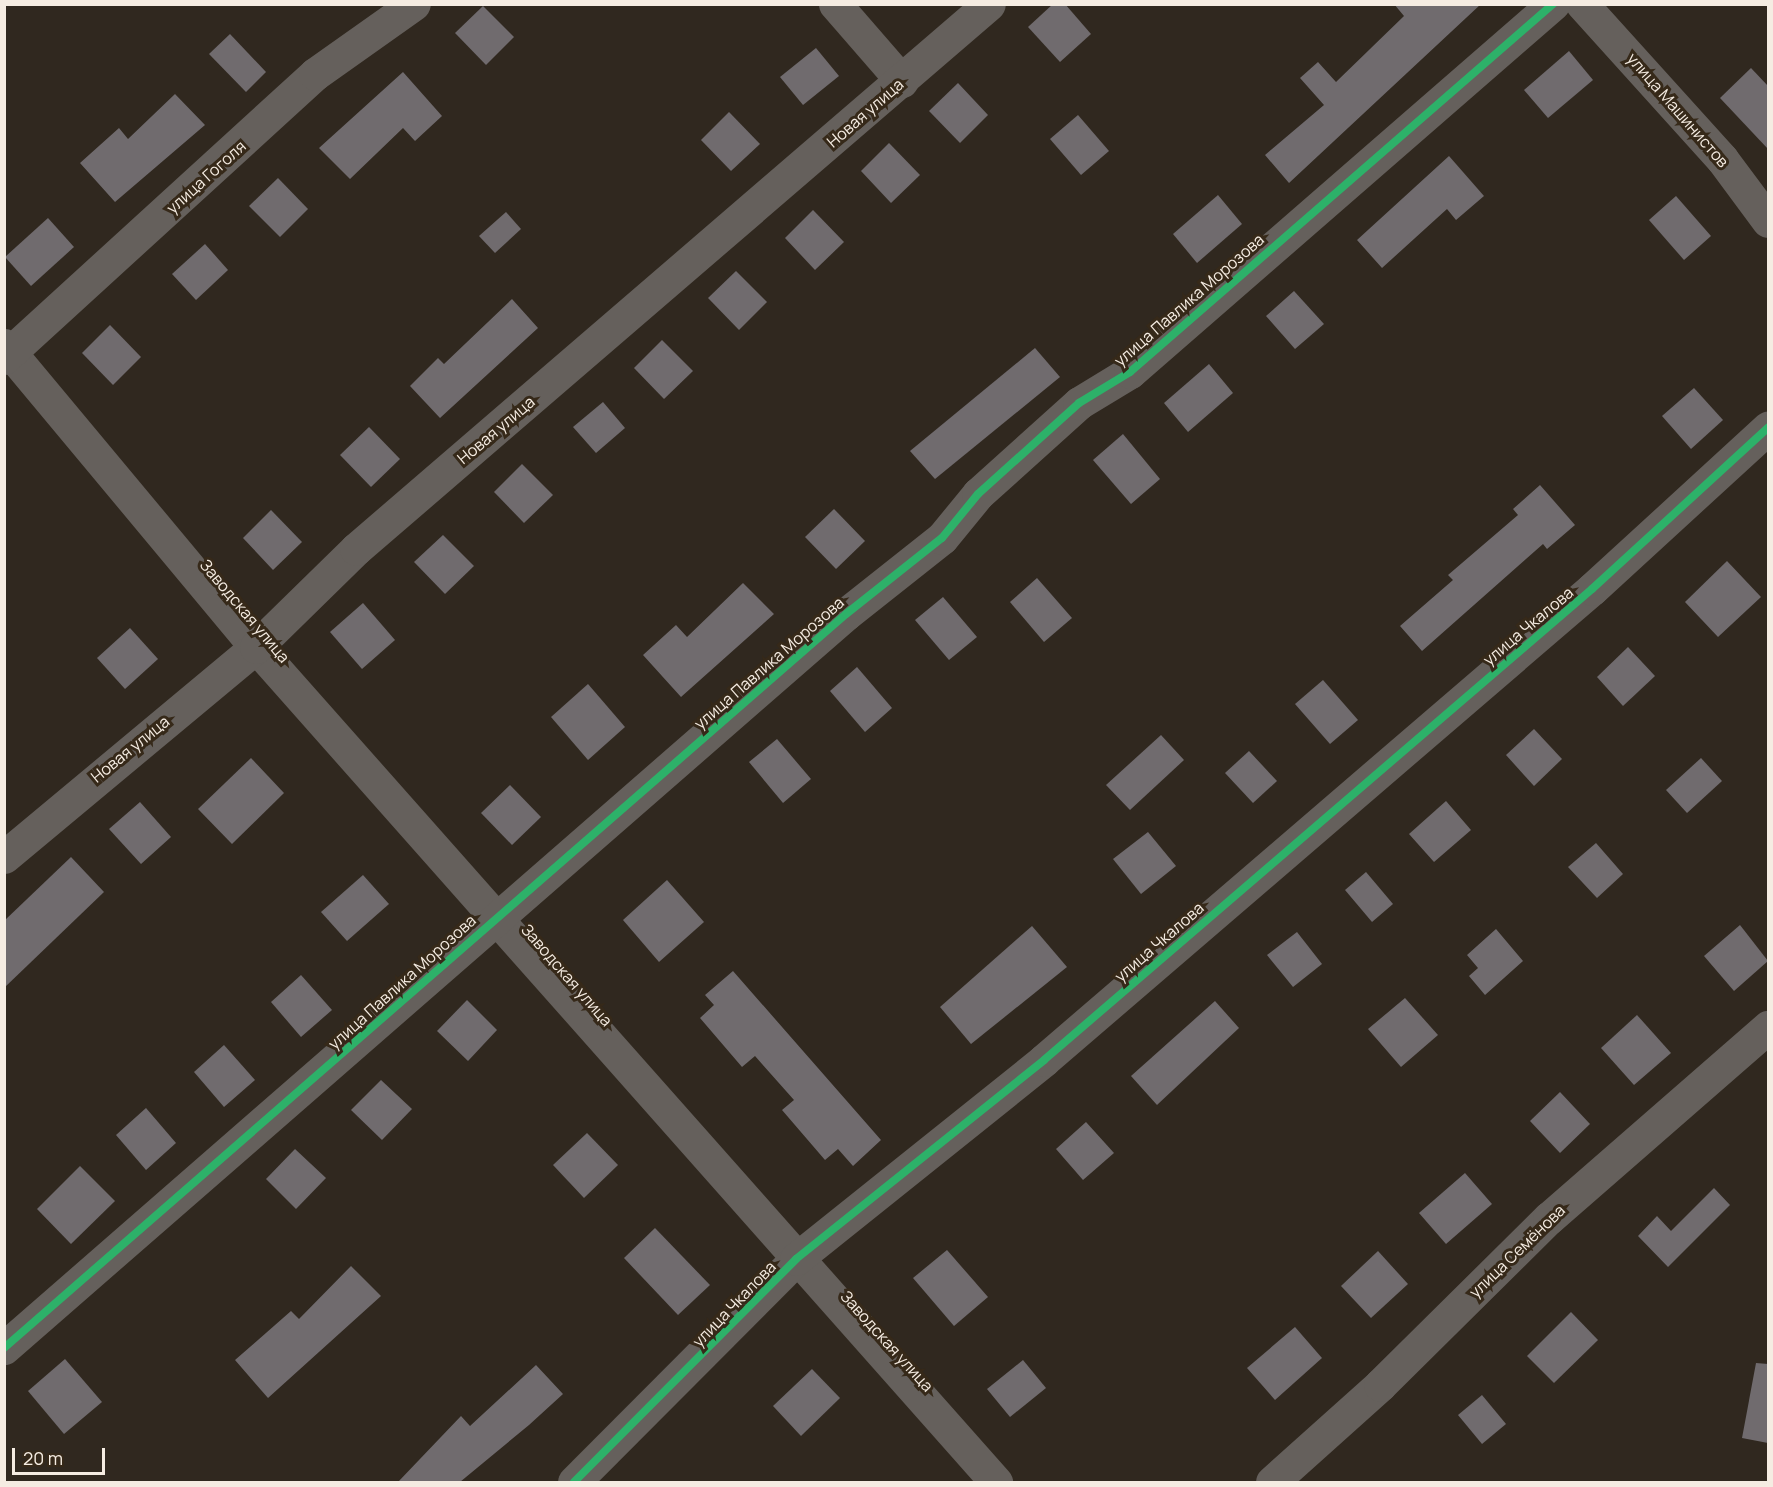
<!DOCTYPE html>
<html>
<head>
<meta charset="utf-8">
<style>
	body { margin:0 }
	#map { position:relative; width:1773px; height:1487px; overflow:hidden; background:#30281f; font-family:Manrope,sans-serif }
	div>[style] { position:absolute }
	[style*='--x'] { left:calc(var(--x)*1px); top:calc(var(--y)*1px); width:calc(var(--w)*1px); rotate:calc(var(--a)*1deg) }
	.building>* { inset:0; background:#706b6e }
	.minor>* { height:33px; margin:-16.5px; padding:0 16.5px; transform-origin:16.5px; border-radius:16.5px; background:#65605c }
	.tertiary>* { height:33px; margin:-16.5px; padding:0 16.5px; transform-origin:16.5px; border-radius:16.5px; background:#65605c }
	.cycleway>* { height:8px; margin:-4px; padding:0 4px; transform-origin:4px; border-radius:4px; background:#2db169 }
	span { translate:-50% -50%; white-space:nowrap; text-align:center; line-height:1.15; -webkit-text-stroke:6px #362919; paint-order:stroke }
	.street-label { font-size:16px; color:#f5ece2 }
	.frame { position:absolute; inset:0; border:6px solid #f5ece2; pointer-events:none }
	.scale { position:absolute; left:12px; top:1448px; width:93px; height:27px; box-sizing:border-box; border:3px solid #f5ece2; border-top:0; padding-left:8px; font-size:18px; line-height:21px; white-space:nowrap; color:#f5ece2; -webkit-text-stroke:4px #362919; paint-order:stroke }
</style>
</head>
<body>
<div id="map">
	<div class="building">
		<i style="clip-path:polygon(1053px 4px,1065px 4px,1091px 34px,1060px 62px,1028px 27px)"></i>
		<i style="clip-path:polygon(1394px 4px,1481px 4px,1289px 183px,1265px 155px,1324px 105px,1300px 78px,1318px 62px,1336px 82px,1404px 16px)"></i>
		<i style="clip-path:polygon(483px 6px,514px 37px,486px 65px,455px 33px)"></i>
		<i style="clip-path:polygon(230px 34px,266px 72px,246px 92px,209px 54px)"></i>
		<i style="clip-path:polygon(816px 48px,839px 76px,803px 105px,780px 77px)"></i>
		<i style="clip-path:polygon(1569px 51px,1593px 80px,1548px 118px,1524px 90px)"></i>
		<i style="clip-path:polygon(1751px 68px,1768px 86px,1768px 149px,1720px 98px)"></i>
		<i style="clip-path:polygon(403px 72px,442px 116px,415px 141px,403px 128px,350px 179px,319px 148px)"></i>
		<i style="clip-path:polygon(958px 83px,988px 115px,960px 143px,929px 111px)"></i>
		<i style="clip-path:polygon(175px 94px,205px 125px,115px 202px,80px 163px,119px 128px,128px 139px)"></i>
		<i style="clip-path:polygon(729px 112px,760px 144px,731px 171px,701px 140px)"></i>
		<i style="clip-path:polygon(1078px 115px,1109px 151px,1081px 175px,1050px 139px)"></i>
		<i style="clip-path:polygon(889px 143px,920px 175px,891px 203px,861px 171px)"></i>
		<i style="clip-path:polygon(1449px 156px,1484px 196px,1456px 220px,1447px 209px,1382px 268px,1357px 240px)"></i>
		<i style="clip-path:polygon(278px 178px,308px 209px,280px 237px,249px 206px)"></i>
		<i style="clip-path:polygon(1218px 195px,1242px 224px,1197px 263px,1173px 234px)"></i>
		<i style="clip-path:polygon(1676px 196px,1711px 236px,1684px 260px,1649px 220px)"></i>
		<i style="clip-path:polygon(813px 210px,844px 242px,815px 270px,785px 238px)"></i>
		<i style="clip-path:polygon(506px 212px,521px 229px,495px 253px,479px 236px)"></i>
		<i style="clip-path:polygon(48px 218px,74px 247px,31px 286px,5px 257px)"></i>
		<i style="clip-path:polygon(205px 244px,228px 270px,196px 300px,172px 274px)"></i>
		<i style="clip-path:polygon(736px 271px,767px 302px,739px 330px,708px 298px)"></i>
		<i style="clip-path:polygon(1294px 291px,1324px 324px,1295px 349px,1266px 316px)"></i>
		<i style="clip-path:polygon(512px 299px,538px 328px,440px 418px,410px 386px,438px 358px,444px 364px)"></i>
		<i style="clip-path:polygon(110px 325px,141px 357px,113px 385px,82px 353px)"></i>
		<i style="clip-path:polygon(662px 340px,693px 371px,664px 399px,634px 368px)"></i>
		<i style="clip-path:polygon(1035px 348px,1060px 377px,935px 479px,910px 451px)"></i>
		<i style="clip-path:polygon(1209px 364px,1233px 393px,1188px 432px,1164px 403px)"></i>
		<i style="clip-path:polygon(1694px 388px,1723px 420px,1691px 449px,1662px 416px)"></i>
		<i style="clip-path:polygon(603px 402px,625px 428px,596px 453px,573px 427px)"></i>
		<i style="clip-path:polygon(369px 427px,400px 459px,371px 487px,340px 455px)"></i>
		<i style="clip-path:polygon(1123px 434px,1160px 479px,1131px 504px,1093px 460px)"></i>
		<i style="clip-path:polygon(522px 464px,553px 495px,524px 523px,494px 492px)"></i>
		<i style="clip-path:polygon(1540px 485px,1575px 525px,1547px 549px,1543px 544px,1422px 651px,1400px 626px,1453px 580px,1448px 575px,1518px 515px,1513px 509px)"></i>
		<i style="clip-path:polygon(834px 509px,865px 541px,836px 569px,805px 537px)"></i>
		<i style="clip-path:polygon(271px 510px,302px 542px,273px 570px,243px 538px)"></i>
		<i style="clip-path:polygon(443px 535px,474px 566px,445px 594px,414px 562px)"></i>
		<i style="clip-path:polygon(1727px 561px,1761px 597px,1718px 637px,1685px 602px)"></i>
		<i style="clip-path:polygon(1037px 578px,1072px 618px,1044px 642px,1010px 602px)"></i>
		<i style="clip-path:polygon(743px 583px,774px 614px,681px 697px,643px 655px,676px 625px,687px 637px)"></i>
		<i style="clip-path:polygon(943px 597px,977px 637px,949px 660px,915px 620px)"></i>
		<i style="clip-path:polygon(363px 603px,395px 640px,362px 669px,330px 632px)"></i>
		<i style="clip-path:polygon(130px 628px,158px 659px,125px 689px,97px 658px)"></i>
		<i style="clip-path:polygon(1628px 647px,1655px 676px,1623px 706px,1597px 677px)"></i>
		<i style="clip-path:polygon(857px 667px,892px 708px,865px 732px,830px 691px)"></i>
		<i style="clip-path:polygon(1323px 680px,1358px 720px,1330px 744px,1295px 704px)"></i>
		<i style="clip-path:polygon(588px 684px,625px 727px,588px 760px,551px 717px)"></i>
		<i style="clip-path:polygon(1534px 729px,1562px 759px,1534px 786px,1506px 755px)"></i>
		<i style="clip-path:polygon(1161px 735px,1184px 760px,1130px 810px,1106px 785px)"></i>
		<i style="clip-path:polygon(777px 739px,811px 779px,783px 803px,749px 762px)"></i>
		<i style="clip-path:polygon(1249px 751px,1277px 781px,1253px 803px,1225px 773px)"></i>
		<i style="clip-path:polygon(251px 758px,284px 793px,232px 844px,198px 809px)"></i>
		<i style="clip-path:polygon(1701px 758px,1722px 781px,1687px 813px,1666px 790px)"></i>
		<i style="clip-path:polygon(510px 785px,541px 817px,512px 845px,481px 813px)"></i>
		<i style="clip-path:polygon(1446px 801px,1471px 830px,1434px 862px,1409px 834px)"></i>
		<i style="clip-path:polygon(140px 802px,171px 837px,141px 864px,109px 829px)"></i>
		<i style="clip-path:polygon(1148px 832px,1176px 866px,1141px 894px,1113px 859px)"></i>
		<i style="clip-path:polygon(1596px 843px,1623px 874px,1597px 898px,1568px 867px)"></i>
		<i style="clip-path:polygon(71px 857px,104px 892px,4px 988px,4px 921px)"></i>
		<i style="clip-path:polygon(1366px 872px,1393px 904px,1372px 922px,1345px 890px)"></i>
		<i style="clip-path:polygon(363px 875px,389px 904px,347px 941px,321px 912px)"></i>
		<i style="clip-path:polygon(667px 880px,704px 922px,659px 962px,623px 920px)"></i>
		<i style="clip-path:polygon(1740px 925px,1768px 961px,1734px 991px,1704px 956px)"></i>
		<i style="clip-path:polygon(1032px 926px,1067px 967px,971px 1044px,940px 1007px)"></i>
		<i style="clip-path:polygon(1496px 929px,1523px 961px,1485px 995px,1469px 976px,1478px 968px,1467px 955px)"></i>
		<i style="clip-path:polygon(1297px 932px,1322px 964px,1293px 987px,1267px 955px)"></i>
		<i style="clip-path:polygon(733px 971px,881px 1140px,853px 1166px,838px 1149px,825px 1160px,782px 1110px,794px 1100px,755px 1056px,742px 1067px,700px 1018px,714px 1005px,705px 995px)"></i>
		<i style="clip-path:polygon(301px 975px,332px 1010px,301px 1037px,271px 1002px)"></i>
		<i style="clip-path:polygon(1405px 998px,1438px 1035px,1401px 1067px,1368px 1029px)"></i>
		<i style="clip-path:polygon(467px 1000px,497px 1030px,468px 1061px,437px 1031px)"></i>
		<i style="clip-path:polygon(1215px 1001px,1239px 1028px,1157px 1105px,1131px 1076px)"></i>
		<i style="clip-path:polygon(1637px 1015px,1671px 1053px,1634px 1085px,1601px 1048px)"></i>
		<i style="clip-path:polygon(224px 1045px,255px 1080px,224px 1107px,194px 1072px)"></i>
		<i style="clip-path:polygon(381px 1080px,412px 1109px,382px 1140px,351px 1110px)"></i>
		<i style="clip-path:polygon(1560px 1092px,1590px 1124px,1560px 1153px,1530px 1121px)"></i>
		<i style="clip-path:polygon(146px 1108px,176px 1143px,146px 1170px,116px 1135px)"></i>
		<i style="clip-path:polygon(1086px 1122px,1114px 1153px,1083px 1180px,1056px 1149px)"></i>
		<i style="clip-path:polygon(587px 1133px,618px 1165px,584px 1198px,553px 1165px)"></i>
		<i style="clip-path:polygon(295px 1149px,326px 1178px,296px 1209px,266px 1179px)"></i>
		<i style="clip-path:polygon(80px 1166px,115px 1201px,71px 1244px,37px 1209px)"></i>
		<i style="clip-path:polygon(1465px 1173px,1492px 1204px,1446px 1244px,1419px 1213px)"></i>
		<i style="clip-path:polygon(1714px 1188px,1730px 1205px,1668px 1267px,1638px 1236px,1657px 1216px,1671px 1231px)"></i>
		<i style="clip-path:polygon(655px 1228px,710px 1285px,678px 1315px,624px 1258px)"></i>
		<i style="clip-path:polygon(947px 1250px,988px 1297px,954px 1326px,913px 1278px)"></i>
		<i style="clip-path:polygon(1378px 1251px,1408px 1284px,1371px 1318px,1341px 1286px)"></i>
		<i style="clip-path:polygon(351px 1266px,381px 1296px,268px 1398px,235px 1360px,291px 1311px,299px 1319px)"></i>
		<i style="clip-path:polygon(1571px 1312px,1598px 1340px,1554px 1383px,1527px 1356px)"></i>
		<i style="clip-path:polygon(1295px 1327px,1322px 1358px,1275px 1400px,1247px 1368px)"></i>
		<i style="clip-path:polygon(65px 1359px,102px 1402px,64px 1434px,28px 1391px)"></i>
		<i style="clip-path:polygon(1023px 1360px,1046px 1388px,1010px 1417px,987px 1389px)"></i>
		<i style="clip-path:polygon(1756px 1363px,1768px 1364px,1768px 1443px,1742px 1438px)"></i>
		<i style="clip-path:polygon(536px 1365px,563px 1394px,529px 1425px,460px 1482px,398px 1482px,461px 1416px,470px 1426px)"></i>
		<i style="clip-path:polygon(812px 1369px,840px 1398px,801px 1436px,773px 1406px)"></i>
		<i style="clip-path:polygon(1482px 1395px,1506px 1424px,1482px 1444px,1458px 1415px)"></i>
	</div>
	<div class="minor">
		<i style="--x:835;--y:4;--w:102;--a:49"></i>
		<i style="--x:1582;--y:4;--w:209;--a:47.9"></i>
		<i style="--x:1722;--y:159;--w:77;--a:53.4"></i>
		<i style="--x:4;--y:345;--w:393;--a:50.2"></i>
		<i style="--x:256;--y:647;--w:1116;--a:48.45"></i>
		<i style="--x:4;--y:358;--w:421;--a:-42.4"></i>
		<i style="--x:315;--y:74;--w:121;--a:-35.3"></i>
		<i style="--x:4;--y:857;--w:328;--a:-39.8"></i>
		<i style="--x:256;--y:647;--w:140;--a:-44.4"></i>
		<i style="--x:356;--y:549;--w:835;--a:-40.73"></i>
		<i style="--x:4;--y:1348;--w:1117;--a:-41.08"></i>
		<i style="--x:846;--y:614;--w:122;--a:-38.4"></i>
		<i style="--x:942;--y:538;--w:57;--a:-50.7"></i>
		<i style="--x:978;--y:494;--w:136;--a:-42"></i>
		<i style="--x:1079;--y:403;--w:60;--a:-31.3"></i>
		<i style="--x:1130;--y:372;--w:561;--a:-41.02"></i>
		<i style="--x:574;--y:1482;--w:315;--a:-45.1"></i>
		<i style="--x:796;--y:1259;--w:318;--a:-38.7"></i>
		<i style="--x:1044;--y:1060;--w:723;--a:-40.68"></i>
		<i style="--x:1592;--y:589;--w:239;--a:-42.5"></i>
	</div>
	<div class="tertiary">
		<i style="--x:1272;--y:1482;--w:145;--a:-41.9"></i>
		<i style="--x:1380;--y:1385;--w:238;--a:-44.7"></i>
		<i style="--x:1549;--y:1218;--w:291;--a:-41.1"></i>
	</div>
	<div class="cycleway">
		<i style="--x:4;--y:1348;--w:1117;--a:-41.08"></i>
		<i style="--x:846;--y:614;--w:122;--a:-38.4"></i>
		<i style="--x:942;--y:538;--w:57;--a:-50.7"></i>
		<i style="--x:978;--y:494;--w:136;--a:-42"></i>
		<i style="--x:1079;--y:403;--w:60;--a:-31.3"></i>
		<i style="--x:1130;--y:372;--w:561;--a:-41.02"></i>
		<i style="--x:574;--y:1482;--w:315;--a:-45.1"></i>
		<i style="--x:796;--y:1259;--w:318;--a:-38.7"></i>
		<i style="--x:1044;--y:1060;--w:723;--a:-40.68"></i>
		<i style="--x:1592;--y:589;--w:239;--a:-42.5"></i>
	</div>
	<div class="street-label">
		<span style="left:1678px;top:110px;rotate:49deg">улица Машинистов</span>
		<span style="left:865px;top:113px;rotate:-41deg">Новая улица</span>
		<span style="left:206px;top:177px;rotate:-42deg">улица Гоголя</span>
		<span style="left:1189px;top:300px;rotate:-41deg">улица Павлика Морозова</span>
		<span style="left:496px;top:430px;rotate:-40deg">Новая улица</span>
		<span style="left:245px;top:611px;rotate:50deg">Заводская улица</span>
		<span style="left:1528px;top:626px;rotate:-40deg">улица Чкалова</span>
		<span style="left:769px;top:663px;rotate:-41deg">улица Павлика Морозова</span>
		<span style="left:130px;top:749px;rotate:-39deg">Новая улица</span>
		<span style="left:1159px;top:942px;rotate:-41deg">улица Чкалова</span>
		<span style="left:567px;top:975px;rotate:49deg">Заводская улица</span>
		<span style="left:402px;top:982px;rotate:-42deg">улица Павлика Морозова</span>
		<span style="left:1517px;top:1251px;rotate:-44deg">улица Семёнова</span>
		<span style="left:734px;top:1304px;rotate:-46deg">улица Чкалова</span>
		<span style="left:887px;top:1341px;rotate:48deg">Заводская улица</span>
	</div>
	<div class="frame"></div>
	<div class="scale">20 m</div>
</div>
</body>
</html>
